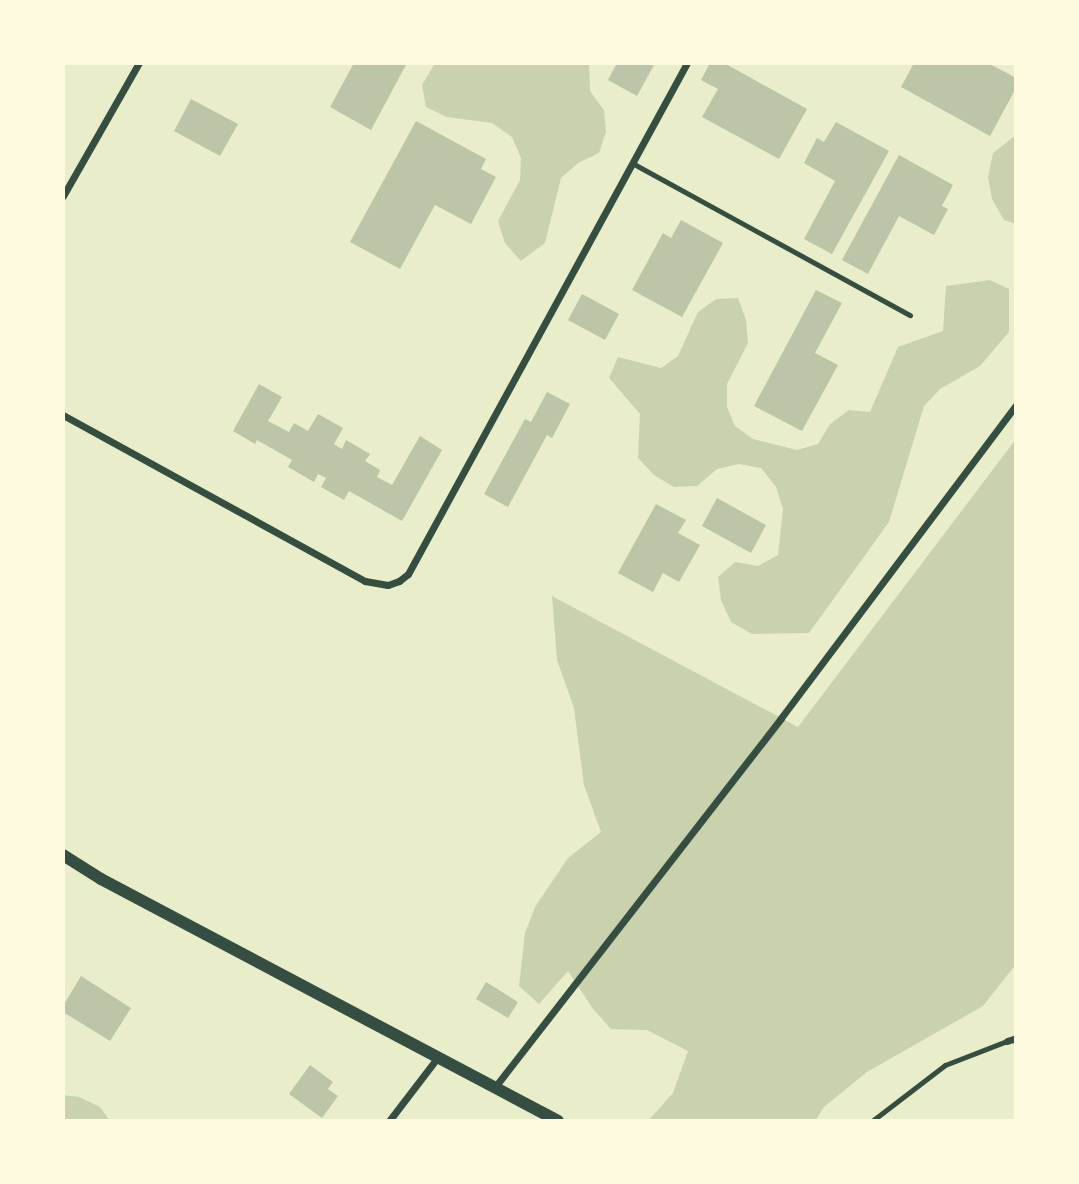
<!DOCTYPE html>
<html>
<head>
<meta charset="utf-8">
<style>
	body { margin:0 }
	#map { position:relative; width:1079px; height:1184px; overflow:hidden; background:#e9edc9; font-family:Rubik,sans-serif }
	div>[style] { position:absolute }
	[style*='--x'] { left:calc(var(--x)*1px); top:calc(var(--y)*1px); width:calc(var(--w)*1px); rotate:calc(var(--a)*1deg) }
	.green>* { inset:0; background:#cad2ad }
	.building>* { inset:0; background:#bcc5a7 }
	.service>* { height:5px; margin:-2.5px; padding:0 2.5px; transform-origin:2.5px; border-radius:2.5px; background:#344e41 }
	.minor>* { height:7px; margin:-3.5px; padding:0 3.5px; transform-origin:3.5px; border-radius:3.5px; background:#344e41 }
	.tertiary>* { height:12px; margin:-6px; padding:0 6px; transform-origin:6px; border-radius:6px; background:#344e41 }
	span { translate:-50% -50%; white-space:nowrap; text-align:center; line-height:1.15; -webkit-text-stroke:5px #fefae0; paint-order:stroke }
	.frame { position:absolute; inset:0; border:65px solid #fefae0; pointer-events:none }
</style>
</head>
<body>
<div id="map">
	<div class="green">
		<i style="clip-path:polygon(435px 63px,589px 63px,590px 91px,604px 110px,606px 132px,599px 153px,578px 163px,561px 178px,545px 243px,521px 261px,505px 243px,498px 221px,520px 180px,521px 158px,512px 137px,492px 123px,447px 117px,426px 107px,422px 85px)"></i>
		<i style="clip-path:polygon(1016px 135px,1016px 224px,1004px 220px,992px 199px,988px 177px,993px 153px)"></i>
		<i style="clip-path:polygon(990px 280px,1009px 289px,1009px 332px,980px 366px,940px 389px,924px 406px,889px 522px,809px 633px,752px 634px,731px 622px,721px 600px,718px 577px,735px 562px,758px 566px,778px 555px,783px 509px,776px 487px,761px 468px,739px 464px,717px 469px,697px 486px,674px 487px,654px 475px,638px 458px,640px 414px,609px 378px,618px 357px,661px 368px,678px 356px,698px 312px,716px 299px,738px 298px,746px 320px,748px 343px,727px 384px,727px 407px,735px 426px,753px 439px,797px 450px,818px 444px,830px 424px,849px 410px,870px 412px,898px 347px,943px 331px,946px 286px)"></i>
		<i style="clip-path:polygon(1016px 439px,1016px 964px,983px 1006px,867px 1072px,824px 1107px,815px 1121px,648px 1121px,673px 1093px,688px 1051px,647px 1030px,611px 1029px,593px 1009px,568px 971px,539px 1004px,519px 986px,525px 933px,535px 907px,568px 858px,601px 832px,584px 785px,574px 708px,557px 660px,552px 596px,798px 727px)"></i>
		<i style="clip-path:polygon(63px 1095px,79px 1097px,100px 1107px,110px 1121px,63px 1121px)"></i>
	</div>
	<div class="building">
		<i style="clip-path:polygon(354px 63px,407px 63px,371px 130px,330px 107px)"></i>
		<i style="clip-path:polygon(617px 63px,655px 63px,637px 96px,608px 80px)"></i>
		<i style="clip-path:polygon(710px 63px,724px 63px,807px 109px,779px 159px,702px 117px,718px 89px,701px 80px)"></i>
		<i style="clip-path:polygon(914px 63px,988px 63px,1016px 78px,1016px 88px,990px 136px,901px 87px)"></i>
		<i style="clip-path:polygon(191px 99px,238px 124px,220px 156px,174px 131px)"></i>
		<i style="clip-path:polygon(416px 121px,486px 159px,481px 169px,496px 177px,471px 224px,435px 205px,400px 269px,350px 242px)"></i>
		<i style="clip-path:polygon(836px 122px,889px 151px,832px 254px,804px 239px,835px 181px,804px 163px,817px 138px,824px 142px)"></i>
		<i style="clip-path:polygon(899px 155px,953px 185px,942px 206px,948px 209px,934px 235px,899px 216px,868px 274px,842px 260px)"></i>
		<i style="clip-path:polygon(681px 220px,723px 243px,682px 317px,632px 290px,663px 233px,671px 238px)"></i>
		<i style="clip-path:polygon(816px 290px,842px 303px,815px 353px,838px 365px,802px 431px,754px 406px)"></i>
		<i style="clip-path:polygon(582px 294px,619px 314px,605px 340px,568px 320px)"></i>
		<i style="clip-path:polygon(259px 384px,282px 397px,268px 421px,289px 432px,294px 423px,308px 431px,318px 414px,343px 428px,334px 444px,342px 449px,346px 440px,370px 454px,365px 461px,380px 470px,377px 477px,392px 485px,420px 436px,442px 450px,402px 521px,349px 491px,344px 500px,321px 487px,326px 478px,318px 474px,314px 482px,288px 467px,292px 460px,257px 440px,255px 444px,233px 431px)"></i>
		<i style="clip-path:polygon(547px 392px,570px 404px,552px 438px,547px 435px,508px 507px,484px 494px,525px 419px,531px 422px)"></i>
		<i style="clip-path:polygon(717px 498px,766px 525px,751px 553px,702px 526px)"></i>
		<i style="clip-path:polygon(656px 504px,686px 520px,678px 533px,700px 545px,679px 582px,663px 573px,653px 592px,618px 573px)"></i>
		<i style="clip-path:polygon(81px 976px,131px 1008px,110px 1041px,63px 1012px,63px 1006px)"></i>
		<i style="clip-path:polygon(486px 982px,518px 1002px,508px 1018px,476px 999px)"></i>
		<i style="clip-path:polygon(310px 1065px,333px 1082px,328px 1089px,338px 1096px,322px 1118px,289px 1094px)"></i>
	</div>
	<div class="service">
		<i style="--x:632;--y:163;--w:317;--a:28.7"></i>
		<i style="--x:872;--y:1121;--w:92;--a:-37.5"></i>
		<i style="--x:945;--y:1065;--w:66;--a:-21.2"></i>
	</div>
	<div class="minor">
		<i style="--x:63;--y:196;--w:153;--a:-60.3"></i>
		<i style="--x:63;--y:415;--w:345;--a:28.8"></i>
		<i style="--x:365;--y:581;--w:23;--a:10"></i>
		<i style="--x:388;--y:585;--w:12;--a:-20"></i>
		<i style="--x:399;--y:581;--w:11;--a:-38"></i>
		<i style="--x:408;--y:574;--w:582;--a:-61.37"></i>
		<i style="--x:1007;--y:1041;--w:9;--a:-18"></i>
		<i style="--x:495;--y:1087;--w:467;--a:-52.2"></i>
		<i style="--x:781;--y:718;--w:391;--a:-53.1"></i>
		<i style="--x:389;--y:1121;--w:81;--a:-52.6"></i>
	</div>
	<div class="tertiary">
		<i style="--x:63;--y:855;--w:45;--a:32.3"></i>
		<i style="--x:101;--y:879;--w:517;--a:27.9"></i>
	</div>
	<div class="frame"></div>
</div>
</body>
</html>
